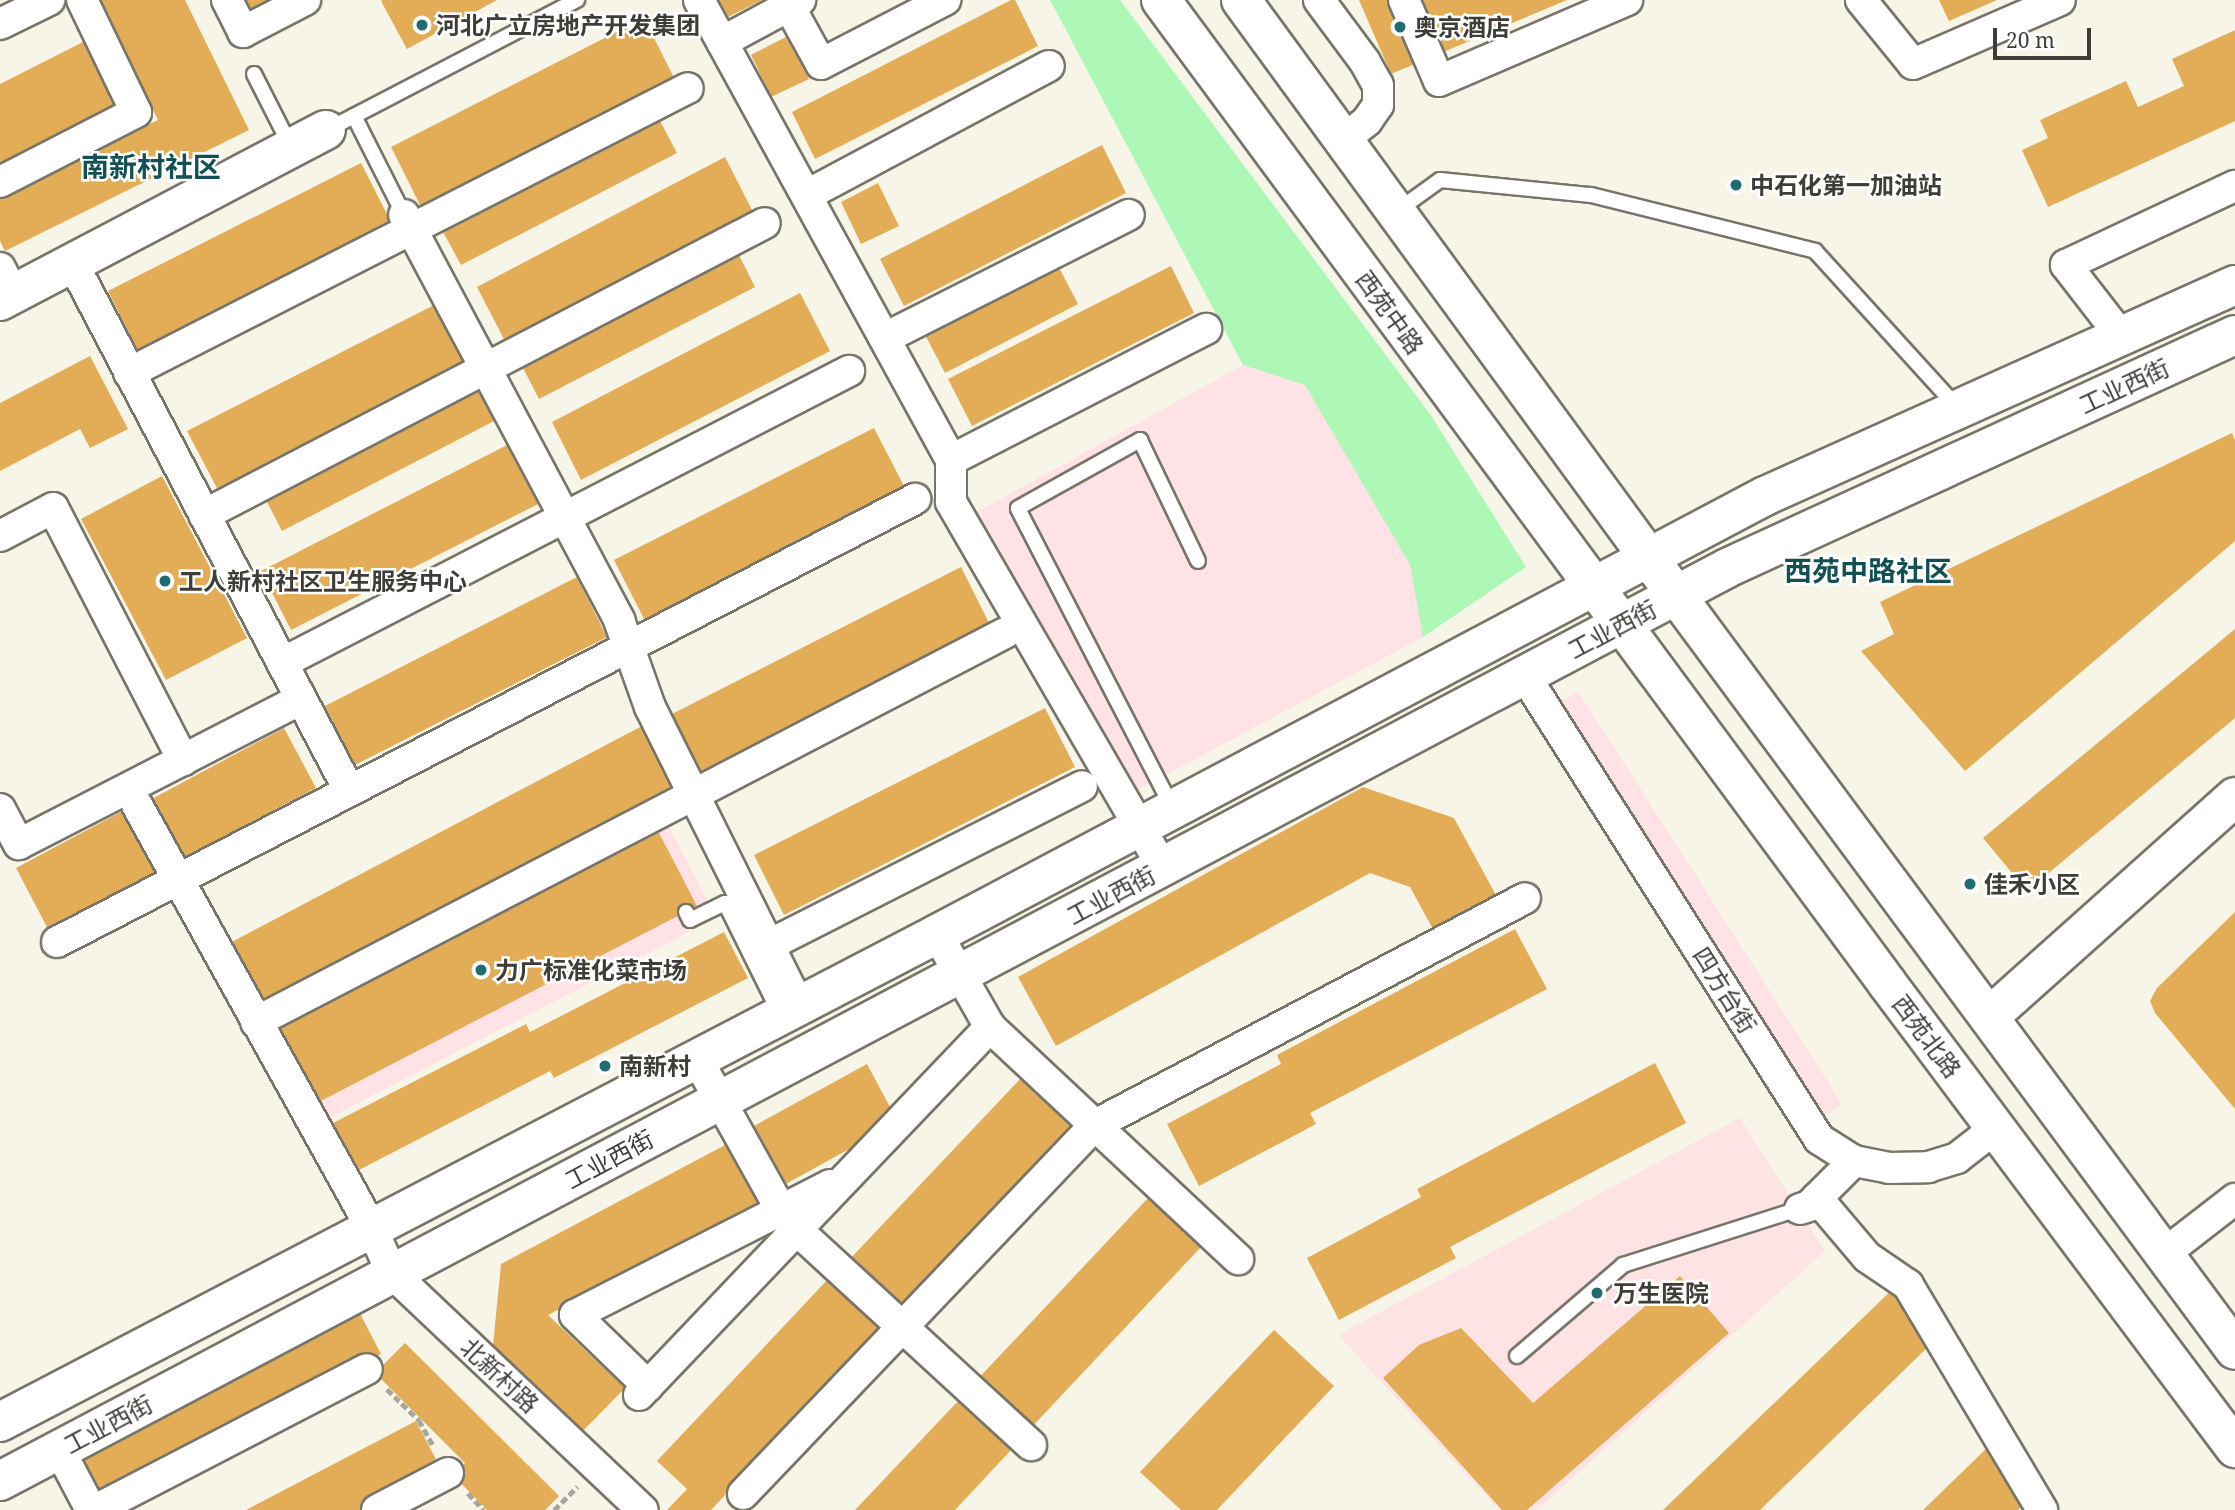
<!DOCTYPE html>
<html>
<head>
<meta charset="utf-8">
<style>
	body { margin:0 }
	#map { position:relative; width:2235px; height:1510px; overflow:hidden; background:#f7f4e8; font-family:"Noto Serif","Noto Sans SC",serif }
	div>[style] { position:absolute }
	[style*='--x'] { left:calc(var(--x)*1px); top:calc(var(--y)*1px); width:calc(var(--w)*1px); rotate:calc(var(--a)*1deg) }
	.commercial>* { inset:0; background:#fee2e5 }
	.medical>* { inset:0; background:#fee3e4 }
	.green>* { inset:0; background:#aef8b7 }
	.building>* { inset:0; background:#e3ad57 }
	.path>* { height:4.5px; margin-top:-2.25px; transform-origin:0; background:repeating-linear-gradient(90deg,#a8a69d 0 7px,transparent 0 10.5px) }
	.roads { filter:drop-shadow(2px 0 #77756a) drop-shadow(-2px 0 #77756a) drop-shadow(0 2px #77756a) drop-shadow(0 -2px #77756a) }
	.lane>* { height:14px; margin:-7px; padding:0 7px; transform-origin:7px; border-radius:7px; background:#fff }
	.street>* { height:30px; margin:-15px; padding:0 15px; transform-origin:15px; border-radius:15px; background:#fff }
	.secondary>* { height:38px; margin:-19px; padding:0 19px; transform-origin:19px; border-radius:19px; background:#fff }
	.primary>* { height:38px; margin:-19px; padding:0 19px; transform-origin:19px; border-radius:19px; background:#fff }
	.dots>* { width:19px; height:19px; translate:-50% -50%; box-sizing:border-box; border:4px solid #fff; border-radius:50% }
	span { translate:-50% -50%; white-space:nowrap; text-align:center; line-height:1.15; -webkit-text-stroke:5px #fff; paint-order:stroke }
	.poi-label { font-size:24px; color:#3e3d38; font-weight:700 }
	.left { translate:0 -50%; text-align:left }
	.street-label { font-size:24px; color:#3e3d38 }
	.quarter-label { font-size:28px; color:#125053; font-weight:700 }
	.scale { position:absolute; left:1993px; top:28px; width:98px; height:32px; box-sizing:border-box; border:4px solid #3e3d38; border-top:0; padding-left:9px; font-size:21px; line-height:24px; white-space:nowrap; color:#3e3d38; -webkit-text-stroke:5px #fff; paint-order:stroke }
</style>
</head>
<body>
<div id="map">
	<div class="commercial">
		<i style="clip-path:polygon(1243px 365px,1305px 384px,1410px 565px,1423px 637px,1132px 793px,970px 516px)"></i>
		<i style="clip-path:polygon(1578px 691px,1842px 1104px,1822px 1117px,1559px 703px)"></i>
		<i style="clip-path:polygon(667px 822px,716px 918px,317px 1124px,268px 1030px)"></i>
	</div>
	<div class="medical">
		<i style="clip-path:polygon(1740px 1118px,1825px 1251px,1537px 1510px,1499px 1510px,1338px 1335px)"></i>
	</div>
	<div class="green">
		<i style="clip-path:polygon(1050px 0,1120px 0,1430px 414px,1526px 567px,1423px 637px,1410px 565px,1305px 385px,1243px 365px)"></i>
	</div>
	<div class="building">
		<i style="clip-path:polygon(98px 0,185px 0,249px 130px,5px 251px,0 241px,0 197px,158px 120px)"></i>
		<i style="clip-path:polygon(246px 0,282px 0,253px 15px)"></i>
		<i style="clip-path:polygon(383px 0,497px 0,407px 49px,381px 1px)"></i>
		<i style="clip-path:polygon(707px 0,762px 0,718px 22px)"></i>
		<i style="clip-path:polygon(1011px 0,1015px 0,1038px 46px,815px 159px,792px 112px)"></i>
		<i style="clip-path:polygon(1359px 0,1567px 0,1391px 74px)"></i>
		<i style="clip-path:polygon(1939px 0,1997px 0,1949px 21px)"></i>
		<i style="clip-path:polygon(644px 18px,674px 78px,421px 207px,391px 147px)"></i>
		<i style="clip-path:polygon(2235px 30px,2235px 121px,2048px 207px,2022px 150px,2048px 138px,2040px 120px,2126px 81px,2138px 107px,2184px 86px,2172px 59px)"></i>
		<i style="clip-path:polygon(788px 36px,809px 79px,771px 97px,751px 55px)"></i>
		<i style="clip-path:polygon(83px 42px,117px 110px,0 169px,0 84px)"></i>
		<i style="clip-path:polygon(659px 119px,677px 153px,461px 265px,443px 232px)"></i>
		<i style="clip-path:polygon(1102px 145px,1126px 193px,904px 306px,880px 259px)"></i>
		<i style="clip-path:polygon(725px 157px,755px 216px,507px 345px,477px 287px)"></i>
		<i style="clip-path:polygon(361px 163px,391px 222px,138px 351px,108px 291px)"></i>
		<i style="clip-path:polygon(878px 183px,899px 226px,861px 244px,841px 202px)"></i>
		<i style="clip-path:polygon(738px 253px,755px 287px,539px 399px,522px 366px)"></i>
		<i style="clip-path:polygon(1055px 260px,1078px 304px,945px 373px,922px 329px)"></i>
		<i style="clip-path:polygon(1171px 266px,1194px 313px,972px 426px,948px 379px)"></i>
		<i style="clip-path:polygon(800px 293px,830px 351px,581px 480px,552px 422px)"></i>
		<i style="clip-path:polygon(440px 302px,470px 362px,218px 490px,187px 431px)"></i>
		<i style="clip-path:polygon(90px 356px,128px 429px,90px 448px,80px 429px,0 471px,0 403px)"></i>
		<i style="clip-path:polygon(480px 386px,498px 419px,282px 531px,265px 498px)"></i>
		<i style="clip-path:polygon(874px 428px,905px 488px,645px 621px,614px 560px)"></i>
		<i style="clip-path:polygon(2232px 433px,2235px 440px,2235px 541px,1965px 771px,1861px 651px,1894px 634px,1880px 602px)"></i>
		<i style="clip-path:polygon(513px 442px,544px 501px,291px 630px,261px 571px)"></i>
		<i style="clip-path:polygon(162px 476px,247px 638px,166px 680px,81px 519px)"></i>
		<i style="clip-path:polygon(961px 567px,991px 627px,701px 775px,670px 715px)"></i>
		<i style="clip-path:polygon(577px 577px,607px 637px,355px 765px,325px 706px)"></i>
		<i style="clip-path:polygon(2235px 629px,2235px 718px,2027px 891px,1983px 838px)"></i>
		<i style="clip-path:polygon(1045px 708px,1075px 767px,784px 915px,754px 855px)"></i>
		<i style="clip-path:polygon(642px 726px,674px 788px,256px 1007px,224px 946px)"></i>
		<i style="clip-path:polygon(284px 728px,316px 788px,179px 860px,148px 801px)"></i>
		<i style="clip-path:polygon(1363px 787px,1454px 818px,1497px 897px,1434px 931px,1410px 887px,1370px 873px,1056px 1046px,1018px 977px)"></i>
		<i style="clip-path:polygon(130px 807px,163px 868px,48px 929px,16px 868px)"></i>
		<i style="clip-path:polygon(658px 831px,697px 906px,315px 1104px,276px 1029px)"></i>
		<i style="clip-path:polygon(2235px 912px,2235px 1109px,2155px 1013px,2150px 1001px,2157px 988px)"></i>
		<i style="clip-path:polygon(1515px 929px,1547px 989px,1310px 1113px,1316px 1124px,1199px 1186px,1167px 1124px,1281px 1064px,1277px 1055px)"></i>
		<i style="clip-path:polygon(724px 932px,748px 978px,554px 1078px,550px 1071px,357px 1171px,333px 1123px,526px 1024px,530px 1032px)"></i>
		<i style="clip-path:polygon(1655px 1063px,1686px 1123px,1450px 1247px,1456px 1258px,1339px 1320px,1307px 1258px,1421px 1197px,1417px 1189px)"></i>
		<i style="clip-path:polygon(867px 1064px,898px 1122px,784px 1185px,752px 1127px)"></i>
		<i style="clip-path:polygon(1022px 1077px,1075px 1126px,902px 1309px,849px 1260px)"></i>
		<i style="clip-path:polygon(727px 1144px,758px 1203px,548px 1315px,625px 1388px,577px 1437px,492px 1356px,501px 1264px)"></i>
		<i style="clip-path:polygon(1148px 1198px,1201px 1247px,1029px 1430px,976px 1381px)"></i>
		<i style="clip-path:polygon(1680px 1276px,1729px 1333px,1527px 1510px,1502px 1510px,1383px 1378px,1419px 1345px,1461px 1328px,1533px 1403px)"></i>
		<i style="clip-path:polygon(830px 1277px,883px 1327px,711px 1510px,667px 1510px,687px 1489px,657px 1461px)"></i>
		<i style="clip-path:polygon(1897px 1285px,1932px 1343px,1760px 1510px,1663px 1510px)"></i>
		<i style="clip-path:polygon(355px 1304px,381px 1354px,98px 1501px,72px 1451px)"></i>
		<i style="clip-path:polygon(1274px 1330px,1334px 1386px,1217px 1510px,1181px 1510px,1140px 1472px)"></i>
		<i style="clip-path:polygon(405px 1343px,559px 1496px,545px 1510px,487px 1510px,453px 1475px,465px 1463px,375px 1373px)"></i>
		<i style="clip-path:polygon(959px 1400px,1012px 1449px,955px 1510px,855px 1510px)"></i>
		<i style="clip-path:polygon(416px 1421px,442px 1471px,368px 1510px,246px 1510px)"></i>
		<i style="clip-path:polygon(1989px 1446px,2023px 1505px,2018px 1510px,1923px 1510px)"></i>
	</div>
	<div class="path">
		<i style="--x:387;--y:1389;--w:45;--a:44.1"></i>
		<i style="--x:419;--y:1420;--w:31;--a:61"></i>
		<i style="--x:468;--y:1493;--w:23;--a:47"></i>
		<i style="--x:554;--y:1510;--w:33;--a:-45"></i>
	</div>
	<div class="roads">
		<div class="lane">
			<i style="--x:254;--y:74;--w:82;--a:63.1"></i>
			<i style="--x:354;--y:116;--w:111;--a:63.2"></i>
			<i style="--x:327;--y:130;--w:282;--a:-27.5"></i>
			<i style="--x:1397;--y:211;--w:53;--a:-35.8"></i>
			<i style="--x:1440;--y:180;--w:152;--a:5.7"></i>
			<i style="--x:1591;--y:195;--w:231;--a:14"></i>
			<i style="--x:1815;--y:251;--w:211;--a:47.7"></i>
			<i style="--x:1172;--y:807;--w:336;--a:-117.3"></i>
			<i style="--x:1018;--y:508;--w:140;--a:-29.1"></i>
			<i style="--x:1140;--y:440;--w:134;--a:64.4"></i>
			<i style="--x:686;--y:912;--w:9;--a:63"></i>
			<i style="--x:690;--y:920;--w:39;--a:-26"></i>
			<i style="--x:725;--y:903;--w:124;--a:63.6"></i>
			<i style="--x:1517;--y:1356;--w:140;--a:-40.6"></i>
			<i style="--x:1623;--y:1265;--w:185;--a:-17.7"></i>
		</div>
		<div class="street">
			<i style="--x:227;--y:0;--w:36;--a:63"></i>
			<i style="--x:243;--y:32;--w:70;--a:-27.3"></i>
			<i style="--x:699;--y:0;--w:525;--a:61.28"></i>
			<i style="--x:951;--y:460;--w:42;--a:90"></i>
			<i style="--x:951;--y:502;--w:422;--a:59.9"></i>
			<i style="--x:1319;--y:0;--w:77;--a:53.4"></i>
			<i style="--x:1365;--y:62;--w:26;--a:61"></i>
			<i style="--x:1378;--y:85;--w:20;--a:90"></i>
			<i style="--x:1378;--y:105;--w:19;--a:125"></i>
			<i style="--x:1367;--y:121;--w:29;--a:142"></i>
			<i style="--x:1404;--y:0;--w:88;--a:66.6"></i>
			<i style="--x:1439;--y:81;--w:205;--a:-23.3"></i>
			<i style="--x:1861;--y:0;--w:82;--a:50.9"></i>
			<i style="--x:1913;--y:64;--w:160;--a:-23.5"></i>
			<i style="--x:789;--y:6;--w:66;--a:61.1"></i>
			<i style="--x:821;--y:64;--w:140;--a:-27.3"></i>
			<i style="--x:0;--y:24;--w:55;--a:-26.1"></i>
			<i style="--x:722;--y:42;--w:89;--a:-28.3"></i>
			<i style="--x:0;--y:182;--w:153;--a:-27.2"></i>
			<i style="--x:136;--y:112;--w:124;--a:-115.7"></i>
			<i style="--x:807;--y:195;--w:274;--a:-28.1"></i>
			<i style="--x:404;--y:215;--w:459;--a:62"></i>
			<i style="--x:619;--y:620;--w:92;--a:70.4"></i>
			<i style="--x:650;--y:707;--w:334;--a:63.5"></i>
			<i style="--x:72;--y:262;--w:596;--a:62.32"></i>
			<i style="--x:0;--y:268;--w:29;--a:63"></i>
			<i style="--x:2121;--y:336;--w:90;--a:-127.8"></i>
			<i style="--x:2066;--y:265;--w:187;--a:-25.1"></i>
			<i style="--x:885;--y:338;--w:273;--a:-26.8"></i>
			<i style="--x:129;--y:373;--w:627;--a:-27.01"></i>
			<i style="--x:951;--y:460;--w:287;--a:-27.2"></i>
			<i style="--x:204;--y:515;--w:632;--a:-27.5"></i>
			<i style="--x:0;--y:536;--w:60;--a:-27.8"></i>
			<i style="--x:53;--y:508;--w:284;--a:62.7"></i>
			<i style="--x:282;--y:663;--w:638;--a:-27.25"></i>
			<i style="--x:1525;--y:676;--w:548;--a:57.58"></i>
			<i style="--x:1819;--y:1139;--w:41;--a:32.2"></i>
			<i style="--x:1854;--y:1161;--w:36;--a:11"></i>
			<i style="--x:1889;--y:1168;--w:39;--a:-1"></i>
			<i style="--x:1928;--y:1167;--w:30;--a:-17"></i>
			<i style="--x:1957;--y:1158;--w:51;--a:-37.8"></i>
			<i style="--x:137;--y:805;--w:485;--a:61"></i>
			<i style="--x:372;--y:1229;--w:48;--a:65.6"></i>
			<i style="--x:392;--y:1273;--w:345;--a:43.4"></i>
			<i style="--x:0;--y:809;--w:40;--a:62"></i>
			<i style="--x:19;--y:844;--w:317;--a:-27.2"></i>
			<i style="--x:937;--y:934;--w:107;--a:60.3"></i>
			<i style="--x:990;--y:1027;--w:340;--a:43.1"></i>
			<i style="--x:57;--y:942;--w:966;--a:-27.31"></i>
			<i style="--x:767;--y:946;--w:353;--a:-26.9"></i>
			<i style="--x:256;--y:1022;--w:844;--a:-27.45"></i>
			<i style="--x:697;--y:1059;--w:173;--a:60.9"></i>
			<i style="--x:1817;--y:1198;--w:77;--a:49.7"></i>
			<i style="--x:1867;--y:1257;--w:50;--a:34.3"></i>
			<i style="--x:1908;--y:1285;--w:262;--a:59.2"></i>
			<i style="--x:1800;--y:1209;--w:9;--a:-18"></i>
			<i style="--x:1809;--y:1206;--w:64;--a:-45"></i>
			<i style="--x:797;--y:1230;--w:318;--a:42.6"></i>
			<i style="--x:2164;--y:1254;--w:90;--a:-37.8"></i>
			<i style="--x:648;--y:1386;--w:102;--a:-135.8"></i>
			<i style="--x:575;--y:1315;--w:286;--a:-27"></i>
			<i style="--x:639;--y:1395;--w:509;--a:-46.35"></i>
			<i style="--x:59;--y:1449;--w:69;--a:62.3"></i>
			<i style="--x:743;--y:1494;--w:510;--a:-46.35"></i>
			<i style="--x:1095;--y:1125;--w:486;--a:-27.8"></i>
			<i style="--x:95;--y:1510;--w:306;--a:-27.4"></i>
			<i style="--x:377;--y:1510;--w:80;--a:-27.5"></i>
		</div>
		<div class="secondary">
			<i style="--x:0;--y:301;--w:368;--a:-27.7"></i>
			<i style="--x:1989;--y:1017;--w:330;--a:-41.8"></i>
		</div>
		<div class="primary">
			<i style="--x:1161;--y:0;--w:1222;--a:53.55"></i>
			<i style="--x:1887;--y:983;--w:581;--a:53.19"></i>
			<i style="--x:1241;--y:0;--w:737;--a:53.83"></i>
			<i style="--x:1676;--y:595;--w:939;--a:53.48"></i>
			<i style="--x:0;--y:1422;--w:1056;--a:-27.51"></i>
			<i style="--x:937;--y:934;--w:937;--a:-27.88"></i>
			<i style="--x:1765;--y:496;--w:515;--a:-24.18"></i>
			<i style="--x:0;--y:1481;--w:1953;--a:-27.86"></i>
			<i style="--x:1727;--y:568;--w:559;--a:-24.64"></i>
		</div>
	</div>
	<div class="dots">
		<i style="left:422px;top:25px;background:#216c71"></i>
		<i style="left:1400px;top:27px;background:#216c71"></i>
		<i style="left:1736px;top:185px;background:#216c71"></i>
		<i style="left:165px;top:581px;background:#216c71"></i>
		<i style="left:1970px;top:884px;background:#216c71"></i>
		<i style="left:481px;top:970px;background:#216c71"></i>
		<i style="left:605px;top:1066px;background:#216c71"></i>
		<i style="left:1597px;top:1293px;background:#216c71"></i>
	</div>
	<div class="poi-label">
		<span class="left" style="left:436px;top:25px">河北广立房地产开发集团</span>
		<span class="left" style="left:1414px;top:27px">奥京酒店</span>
		<span class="left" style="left:1750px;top:185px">中石化第一加油站</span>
		<span class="left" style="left:179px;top:581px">工人新村社区卫生服务中心</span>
		<span class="left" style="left:1984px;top:884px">佳禾小区</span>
		<span class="left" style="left:495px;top:970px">力广标准化菜市场</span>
		<span class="left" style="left:619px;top:1066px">南新村</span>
		<span class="left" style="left:1613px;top:1293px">万生医院</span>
	</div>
	<div class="street-label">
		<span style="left:1390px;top:312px;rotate:54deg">西苑中路</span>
		<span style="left:2124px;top:386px;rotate:-25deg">工业西街</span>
		<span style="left:1612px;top:629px;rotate:-28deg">工业西街</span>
		<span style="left:1111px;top:895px;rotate:-28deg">工业西街</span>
		<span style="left:1725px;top:990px;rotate:58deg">四方台街</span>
		<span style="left:1927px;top:1036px;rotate:53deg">西苑北路</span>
		<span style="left:609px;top:1159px;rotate:-28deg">工业西街</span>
		<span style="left:500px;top:1375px;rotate:43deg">北新村路</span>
		<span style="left:108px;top:1424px;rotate:-28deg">工业西街</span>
	</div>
	<div class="quarter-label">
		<span style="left:151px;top:166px">南新村社区</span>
		<span style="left:1868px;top:570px">西苑中路社区</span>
	</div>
	<div class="scale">20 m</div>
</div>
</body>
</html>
